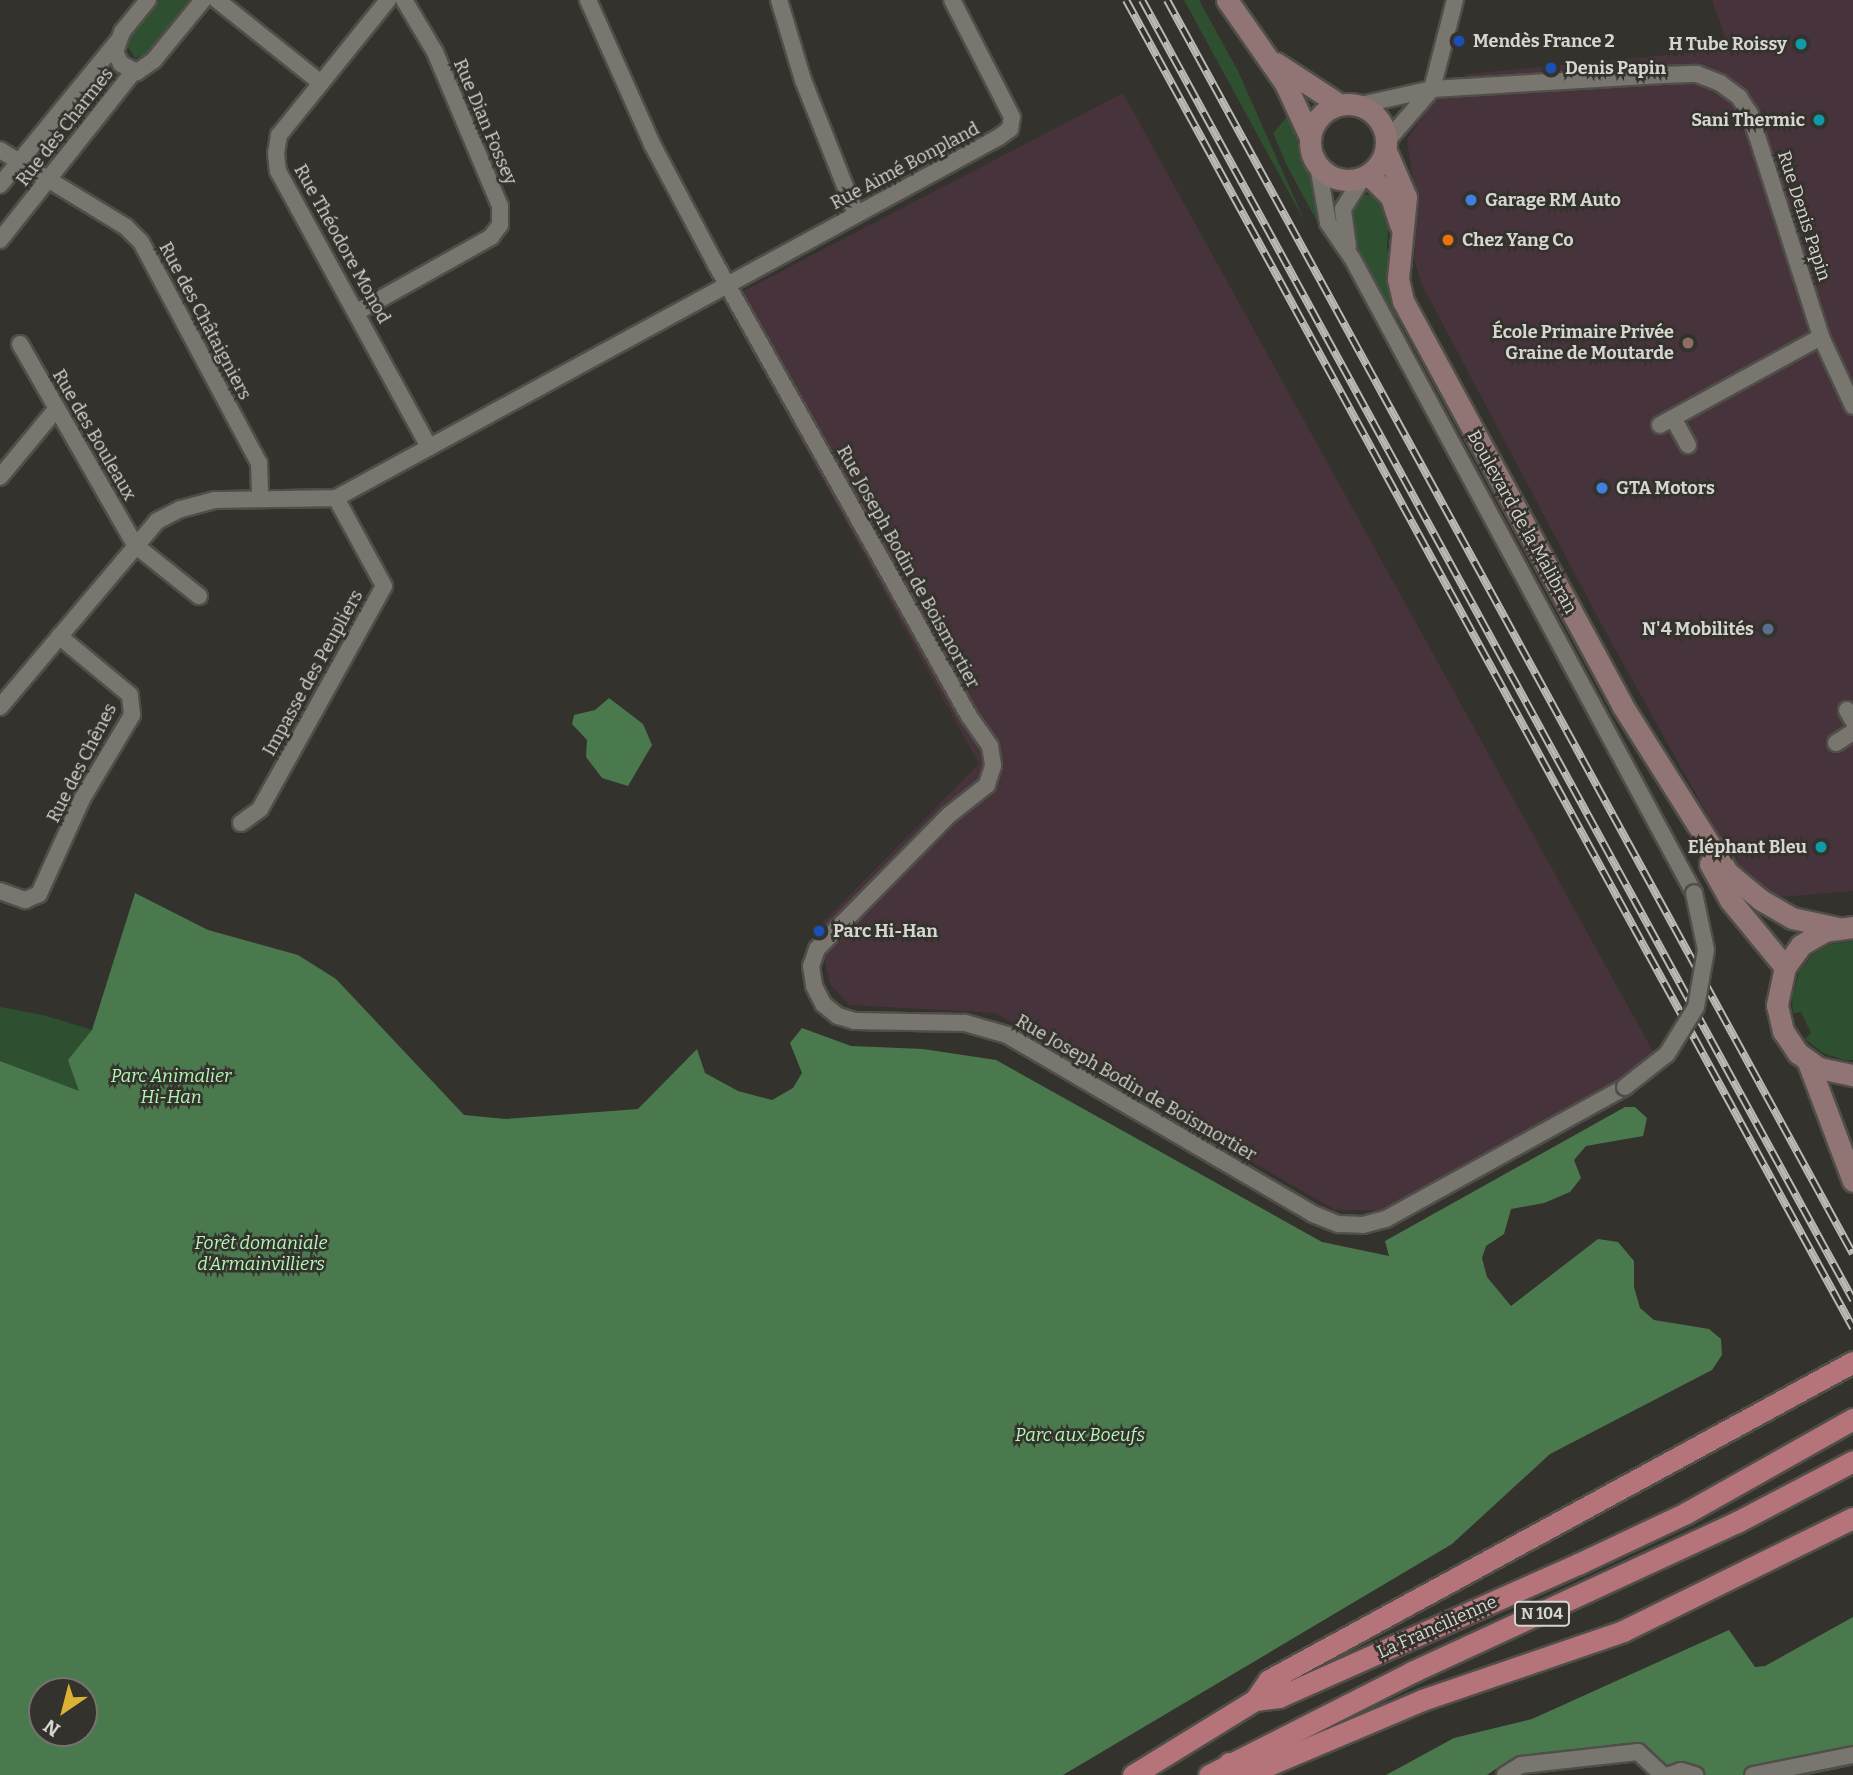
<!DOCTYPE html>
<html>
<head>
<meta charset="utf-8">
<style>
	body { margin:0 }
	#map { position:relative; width:1853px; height:1775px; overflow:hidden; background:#34322c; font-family:Bitter,serif }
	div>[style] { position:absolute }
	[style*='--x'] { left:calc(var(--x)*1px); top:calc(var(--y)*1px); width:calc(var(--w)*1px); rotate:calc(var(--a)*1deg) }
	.industrial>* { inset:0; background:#46333c }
	.green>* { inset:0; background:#2e5030 }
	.forest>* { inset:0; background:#4b794e }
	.roads { filter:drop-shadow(2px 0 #504e49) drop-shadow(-2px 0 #504e49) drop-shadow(0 2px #504e49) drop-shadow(0 -2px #504e49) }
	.minor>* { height:16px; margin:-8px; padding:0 8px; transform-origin:8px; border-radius:8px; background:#797670 }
	.secondary>* { height:21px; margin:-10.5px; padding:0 10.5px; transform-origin:10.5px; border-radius:10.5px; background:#907574 }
	.secondary>.ring { margin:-10.5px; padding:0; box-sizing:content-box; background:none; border:21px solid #907574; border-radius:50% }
	.trunk>* { height:21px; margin:-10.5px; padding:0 10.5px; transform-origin:10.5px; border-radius:10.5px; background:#b5737a }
	.rail>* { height:8px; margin-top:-4px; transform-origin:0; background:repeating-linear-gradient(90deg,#34322c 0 16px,#bbb9b5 0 32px); box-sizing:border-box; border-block:2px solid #bbb9b5 }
	.bridges { filter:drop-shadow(2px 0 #504e49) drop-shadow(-2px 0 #504e49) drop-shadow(0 2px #504e49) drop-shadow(0 -2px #504e49) }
	.minor-bridge>* { height:16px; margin:-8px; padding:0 8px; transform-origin:8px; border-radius:8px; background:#797670 }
	.dots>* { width:19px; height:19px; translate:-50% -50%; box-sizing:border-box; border:4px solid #34322c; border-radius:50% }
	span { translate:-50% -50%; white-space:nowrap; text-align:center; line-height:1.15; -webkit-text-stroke:5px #34322c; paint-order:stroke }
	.shield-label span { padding:2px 5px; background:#34322c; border:2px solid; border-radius:5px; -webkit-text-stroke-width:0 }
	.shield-label { font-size:16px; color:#d6d5d1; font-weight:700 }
	.poi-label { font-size:18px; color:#d6d5d1; font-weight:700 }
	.left { translate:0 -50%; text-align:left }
	.right { translate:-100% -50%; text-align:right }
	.street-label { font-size:18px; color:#d6d5d1 }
	.park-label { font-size:18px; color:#b3f8b7; font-style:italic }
	.north { position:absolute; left:28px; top:1677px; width:70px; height:70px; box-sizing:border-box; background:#34322c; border:2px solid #75736e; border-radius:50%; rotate:215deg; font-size:19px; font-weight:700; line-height:28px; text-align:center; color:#d6d5d1 }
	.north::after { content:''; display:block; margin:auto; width:24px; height:32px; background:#dbb233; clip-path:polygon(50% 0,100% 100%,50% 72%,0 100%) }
</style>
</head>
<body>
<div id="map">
	<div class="industrial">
		<i style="clip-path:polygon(1712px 0,1853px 0,1853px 891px,1780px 897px,1738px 870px,1604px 629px,1421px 283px,1414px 258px,1416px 200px,1407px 140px,1429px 106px,1466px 74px,1729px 49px)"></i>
		<i style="clip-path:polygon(1123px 93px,1655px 1055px,1622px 1079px,1381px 1210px,1335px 1210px,995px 1013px,849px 1005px,830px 984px,817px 928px,979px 764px,724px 301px)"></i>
	</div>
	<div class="green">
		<i style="clip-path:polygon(159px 0,188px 0,194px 5px,186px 8px,157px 44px,158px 50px,135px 58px,124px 41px,131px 27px,136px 29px)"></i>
		<i style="clip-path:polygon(1184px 0,1199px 0,1238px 71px,1305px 222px)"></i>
		<i style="clip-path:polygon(1294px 109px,1299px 155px,1314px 182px,1322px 223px,1318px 223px,1287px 166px,1273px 133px)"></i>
		<i style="clip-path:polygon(1372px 194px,1383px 202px,1389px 217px,1387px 247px,1400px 317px,1396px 319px,1354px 242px,1353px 209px,1363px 196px)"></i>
		<i style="clip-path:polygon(1853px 941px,1853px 1060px,1844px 1060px,1823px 1053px,1805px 1039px,1811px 1033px,1801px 1012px,1793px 1013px,1792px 998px,1799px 972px,1812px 955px,1831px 944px)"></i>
		<i style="clip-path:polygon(0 1007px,43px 1015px,142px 1045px,79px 1092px,0 1061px)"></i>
	</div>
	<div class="forest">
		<i style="clip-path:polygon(609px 698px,643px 724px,652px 745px,628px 786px,602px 778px,586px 757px,587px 740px,572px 724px,574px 715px,595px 710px)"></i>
		<i style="clip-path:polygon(evenodd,135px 893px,208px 930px,298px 955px,336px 979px,464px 1115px,506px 1119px,638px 1109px,697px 1049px,705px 1073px,738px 1091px,772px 1100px,793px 1088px,802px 1073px,790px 1043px,802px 1028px,851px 1046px,923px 1049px,996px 1060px,1322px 1242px,1389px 1256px,1385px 1241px,1625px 1107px,1635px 1107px,1647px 1118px,1643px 1136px,1586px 1146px,1574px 1160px,1581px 1178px,1570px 1192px,1544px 1203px,1511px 1209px,1504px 1234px,1486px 1246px,1482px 1258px,1487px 1277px,1511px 1306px,1598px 1239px,1618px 1242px,1634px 1261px,1634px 1287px,1640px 1308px,1654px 1320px,1709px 1329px,1721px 1339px,1722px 1355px,1712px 1370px,1550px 1454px,1452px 1544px,1063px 1775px,0 1775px,0 1061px,79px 1091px,68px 1060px,92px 1030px,135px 893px,42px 1691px,84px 1691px,84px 1733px,42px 1733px,42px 1691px)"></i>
		<i style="clip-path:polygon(1853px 1617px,1853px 1747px,1848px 1748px,1851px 1766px,1807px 1775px,1701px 1775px,1665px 1766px,1646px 1748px,1625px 1743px,1503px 1764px,1487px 1775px,1386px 1775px,1454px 1738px,1532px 1719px,1729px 1630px,1755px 1667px,1765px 1666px)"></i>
	</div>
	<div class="roads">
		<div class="minor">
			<i style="--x:148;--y:0;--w:41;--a:129.1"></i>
			<i style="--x:122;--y:32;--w:21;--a:109"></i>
			<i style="--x:115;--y:52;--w:13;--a:63"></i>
			<i style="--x:121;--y:64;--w:18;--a:27"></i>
			<i style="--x:137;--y:72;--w:21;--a:-35"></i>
			<i style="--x:154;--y:60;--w:77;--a:-50.8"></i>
			<i style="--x:217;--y:0;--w:133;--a:38.6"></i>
			<i style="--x:388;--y:0;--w:174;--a:128.9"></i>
			<i style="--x:279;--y:135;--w:18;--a:99"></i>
			<i style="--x:276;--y:153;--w:18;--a:84"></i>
			<i style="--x:278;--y:171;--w:315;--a:61.3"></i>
			<i style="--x:588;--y:0;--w:158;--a:66"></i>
			<i style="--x:652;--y:144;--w:135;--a:62.1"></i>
			<i style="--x:715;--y:263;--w:519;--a:60.72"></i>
			<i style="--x:969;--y:716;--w:37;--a:55"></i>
			<i style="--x:990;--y:746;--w:20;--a:81"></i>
			<i style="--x:993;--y:766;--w:20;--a:108"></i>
			<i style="--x:987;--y:785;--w:48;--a:141.7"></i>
			<i style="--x:949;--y:815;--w:188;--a:134.6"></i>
			<i style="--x:817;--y:949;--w:18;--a:109"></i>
			<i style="--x:811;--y:966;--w:20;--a:81"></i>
			<i style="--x:814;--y:986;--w:20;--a:63"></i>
			<i style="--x:823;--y:1004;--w:19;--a:39"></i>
			<i style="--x:838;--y:1016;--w:17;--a:17"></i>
			<i style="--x:854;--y:1021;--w:111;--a:1"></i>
			<i style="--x:965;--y:1023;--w:44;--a:15.9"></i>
			<i style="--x:1007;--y:1035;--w:355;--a:30.3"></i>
			<i style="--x:1313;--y:1214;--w:27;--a:22"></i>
			<i style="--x:1338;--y:1224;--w:25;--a:2"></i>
			<i style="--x:1363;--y:1225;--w:24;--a:-15"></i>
			<i style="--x:1386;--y:1219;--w:273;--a:-28.9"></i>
			<i style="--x:779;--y:0;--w:84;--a:73.3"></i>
			<i style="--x:803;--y:80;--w:144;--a:68.4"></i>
			<i style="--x:1360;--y:105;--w:74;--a:-12.5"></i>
			<i style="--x:1432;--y:89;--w:231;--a:-3.5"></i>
			<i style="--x:1663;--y:75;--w:34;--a:-2"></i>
			<i style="--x:1697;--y:74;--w:25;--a:21"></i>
			<i style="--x:1720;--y:83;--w:24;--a:36"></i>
			<i style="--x:1739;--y:97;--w:20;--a:57"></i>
			<i style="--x:1750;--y:114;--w:234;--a:72.3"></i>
			<i style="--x:1821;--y:337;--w:76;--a:65.1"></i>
			<i style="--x:1387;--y:141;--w:69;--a:-49.1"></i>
			<i style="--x:1432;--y:89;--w:92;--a:-75.5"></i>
			<i style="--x:0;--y:150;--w:148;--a:31.4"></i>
			<i style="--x:126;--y:227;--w:21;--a:45"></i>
			<i style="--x:141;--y:242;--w:251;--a:61.9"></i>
			<i style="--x:259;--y:463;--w:34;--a:88"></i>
			<i style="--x:1318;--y:166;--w:58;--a:80"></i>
			<i style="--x:1328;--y:223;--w:42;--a:55.6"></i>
			<i style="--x:1352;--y:258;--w:721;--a:61.69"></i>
			<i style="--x:0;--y:185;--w:186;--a:-50.7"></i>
			<i style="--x:0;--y:240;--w:216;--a:-51.6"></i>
			<i style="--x:1348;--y:246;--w:37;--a:-98"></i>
			<i style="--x:1343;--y:209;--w:34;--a:-58"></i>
			<i style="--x:357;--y:312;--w:154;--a:-29.2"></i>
			<i style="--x:491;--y:237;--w:15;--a:-53"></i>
			<i style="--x:500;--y:225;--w:19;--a:-90"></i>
			<i style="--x:500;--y:206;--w:167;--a:-112.9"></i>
			<i style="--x:435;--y:52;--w:61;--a:-120.8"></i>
			<i style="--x:20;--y:344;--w:232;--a:60.2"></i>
			<i style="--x:135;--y:545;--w:82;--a:38.6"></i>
			<i style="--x:1673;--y:418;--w:31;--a:61"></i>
			<i style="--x:1660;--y:425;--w:183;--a:-28.7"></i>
			<i style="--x:0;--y:477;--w:89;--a:-50.4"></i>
			<i style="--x:0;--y:707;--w:243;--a:-49.8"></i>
			<i style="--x:157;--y:521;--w:27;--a:-27"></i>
			<i style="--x:181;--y:509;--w:35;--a:-15"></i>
			<i style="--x:215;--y:500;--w:121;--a:-0.9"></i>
			<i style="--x:336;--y:498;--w:755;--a:-28.57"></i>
			<i style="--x:999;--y:137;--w:14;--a:-36"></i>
			<i style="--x:1010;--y:129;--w:12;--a:-81"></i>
			<i style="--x:1012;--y:117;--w:131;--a:-117.1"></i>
			<i style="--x:1847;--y:710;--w:13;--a:61"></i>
			<i style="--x:1836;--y:743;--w:20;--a:-33"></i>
			<i style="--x:241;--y:823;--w:24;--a:-36"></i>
			<i style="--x:260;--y:809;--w:255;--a:-60.9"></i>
			<i style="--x:384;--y:586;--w:100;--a:-118.6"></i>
			<i style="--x:0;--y:891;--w:27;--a:20"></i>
			<i style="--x:25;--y:900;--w:15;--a:-23"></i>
			<i style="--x:39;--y:894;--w:104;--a:-65.6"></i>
			<i style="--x:82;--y:799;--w:98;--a:-59.2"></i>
			<i style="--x:132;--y:715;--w:20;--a:-96"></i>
			<i style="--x:130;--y:695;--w:92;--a:-140.3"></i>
			<i style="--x:1505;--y:1775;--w:19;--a:-32"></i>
			<i style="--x:1521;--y:1765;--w:118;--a:-6.3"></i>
			<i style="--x:1638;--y:1752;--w:34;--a:43"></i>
			<i style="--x:1669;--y:1775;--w:13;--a:-18"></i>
			<i style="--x:1681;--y:1771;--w:15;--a:16"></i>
			<i style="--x:1753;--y:1775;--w:102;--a:-11.3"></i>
		</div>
		<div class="secondary">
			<i style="--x:1227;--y:0;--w:101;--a:55.1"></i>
			<i style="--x:1285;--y:83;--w:57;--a:65.2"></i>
			<i style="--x:1276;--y:63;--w:75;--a:33.1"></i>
			<i class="ring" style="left:1310px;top:104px;width:55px;height:55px"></i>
			<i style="--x:1386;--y:151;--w:50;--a:66.5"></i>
			<i style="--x:1406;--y:197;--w:82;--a:95.6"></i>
			<i style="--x:1398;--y:279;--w:23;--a:77"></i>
			<i style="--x:1403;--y:301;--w:460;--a:61.5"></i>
			<i style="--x:1622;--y:705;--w:197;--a:57.8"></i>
			<i style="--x:1727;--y:872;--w:44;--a:39.5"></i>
			<i style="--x:1761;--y:900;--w:36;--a:30"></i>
			<i style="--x:1792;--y:918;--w:47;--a:12.3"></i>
			<i style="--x:1369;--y:175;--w:31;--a:45"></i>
			<i style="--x:1391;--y:197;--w:29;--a:72"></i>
			<i style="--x:1710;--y:864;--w:41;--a:60.9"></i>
			<i style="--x:1730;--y:900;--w:87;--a:50.6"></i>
			<i style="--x:1853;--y:927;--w:28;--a:172"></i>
			<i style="--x:1825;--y:931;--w:28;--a:150"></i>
			<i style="--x:1801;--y:945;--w:27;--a:126"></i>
			<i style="--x:1785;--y:967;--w:39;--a:102"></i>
			<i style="--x:1777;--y:1005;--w:27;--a:77"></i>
			<i style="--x:1783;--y:1031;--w:27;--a:56"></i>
			<i style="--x:1798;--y:1053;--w:26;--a:36"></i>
			<i style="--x:1819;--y:1068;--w:35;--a:12"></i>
			<i style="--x:1808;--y:1062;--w:127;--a:69.3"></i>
		</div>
		<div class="trunk">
			<i style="--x:1255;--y:1700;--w:24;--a:-55"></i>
			<i style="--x:1269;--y:1680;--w:665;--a:-28.57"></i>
			<i style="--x:1229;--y:1763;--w:31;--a:11"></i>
			<i style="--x:1259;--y:1769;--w:177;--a:-22.9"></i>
			<i style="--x:1422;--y:1700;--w:213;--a:-18.9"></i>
			<i style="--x:1623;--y:1631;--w:256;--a:-26.2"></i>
			<i style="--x:1133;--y:1775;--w:143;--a:-31.6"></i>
			<i style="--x:1255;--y:1700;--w:24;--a:-7"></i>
			<i style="--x:1279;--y:1697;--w:327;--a:-24"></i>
			<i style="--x:1578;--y:1564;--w:119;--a:-25.3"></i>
			<i style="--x:1686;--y:1513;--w:192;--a:-29.4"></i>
			<i style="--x:1209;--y:1775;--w:228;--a:-26.9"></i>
			<i style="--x:1412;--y:1672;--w:358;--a:-24.8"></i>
			<i style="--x:1737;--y:1522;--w:131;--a:-27.7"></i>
		</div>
	</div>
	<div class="rail">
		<i style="--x:1126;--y:0;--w:1514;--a:61.3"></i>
		<i style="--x:1142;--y:0;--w:1482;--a:61.32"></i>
		<i style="--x:1167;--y:0;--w:1429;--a:61.32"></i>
	</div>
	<div class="bridges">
		<div class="minor-bridge">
			<i style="--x:1625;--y:1087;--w:53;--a:-38.2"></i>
			<i style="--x:1667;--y:1054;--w:55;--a:-58.3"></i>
			<i style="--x:1696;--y:1007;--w:58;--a:-80"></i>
			<i style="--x:1706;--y:950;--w:58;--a:-101.9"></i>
		</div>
	</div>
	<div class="dots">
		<i style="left:1459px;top:41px;background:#1a4fb4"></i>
		<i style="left:1801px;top:44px;background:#0f9aa8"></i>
		<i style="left:1551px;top:68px;background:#1a4fb4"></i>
		<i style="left:1819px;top:120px;background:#0f9aa8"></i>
		<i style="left:1471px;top:200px;background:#3f7fe0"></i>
		<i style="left:1448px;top:240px;background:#e8710a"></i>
		<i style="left:1688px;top:343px;background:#8d6e63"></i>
		<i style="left:1602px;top:488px;background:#3f7fe0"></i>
		<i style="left:1768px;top:629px;background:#5c6f8a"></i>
		<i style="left:1821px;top:847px;background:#0f9aa8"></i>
		<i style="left:819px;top:931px;background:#1a4fb4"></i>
	</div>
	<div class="shield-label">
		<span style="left:1542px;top:1614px">N 104</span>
	</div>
	<div class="poi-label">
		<span class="left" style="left:1473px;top:41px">Mendès France 2</span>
		<span class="right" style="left:1787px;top:44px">H Tube Roissy</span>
		<span class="left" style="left:1565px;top:68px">Denis Papin</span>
		<span class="right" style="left:1805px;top:120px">Sani Thermic</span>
		<span class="left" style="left:1485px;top:200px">Garage RM Auto</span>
		<span class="left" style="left:1462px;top:240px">Chez Yang Co</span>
		<span class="right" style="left:1674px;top:343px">École Primaire Privée<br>Graine de Moutarde</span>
		<span class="left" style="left:1616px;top:488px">GTA Motors</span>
		<span class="right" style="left:1754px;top:629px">N'4 Mobilités</span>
		<span class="right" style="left:1807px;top:847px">Eléphant Bleu</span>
		<span class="left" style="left:833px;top:931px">Parc Hi-Han</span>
	</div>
	<div class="street-label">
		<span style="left:485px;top:122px;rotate:67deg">Rue Dian Fossey</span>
		<span style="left:65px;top:127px;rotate:-52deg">Rue des Charmes</span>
		<span style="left:905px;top:166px;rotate:-28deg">Rue Aimé Bonpland</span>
		<span style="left:1804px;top:216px;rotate:72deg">Rue Denis Papin</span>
		<span style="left:342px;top:244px;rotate:61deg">Rue Théodore Monod</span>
		<span style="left:205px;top:321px;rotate:62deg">Rue des Châtaigniers</span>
		<span style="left:94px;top:435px;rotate:60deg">Rue des Bouleaux</span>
		<span style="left:1522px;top:522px;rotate:61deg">Boulevard de la Malibran</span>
		<span style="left:908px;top:567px;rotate:61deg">Rue Joseph Bodin de Boismortier</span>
		<span style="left:313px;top:673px;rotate:-61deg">Impasse des Peupliers</span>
		<span style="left:82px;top:763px;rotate:-63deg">Rue des Chênes</span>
		<span style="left:1136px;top:1088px;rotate:30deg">Rue Joseph Bodin de Boismortier</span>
		<span style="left:1437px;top:1627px;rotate:-24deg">La Francilienne</span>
	</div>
	<div class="park-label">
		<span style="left:171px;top:1087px">Parc Animalier<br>Hi-Han</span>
		<span style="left:261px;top:1254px">Forêt domaniale<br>d'Armainvilliers</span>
		<span style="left:1080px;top:1435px">Parc aux Boeufs</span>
	</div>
	<div class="north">N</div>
</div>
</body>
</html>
